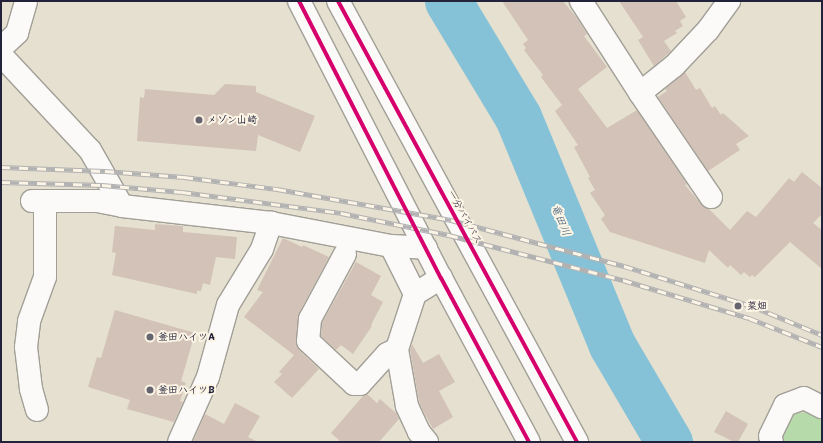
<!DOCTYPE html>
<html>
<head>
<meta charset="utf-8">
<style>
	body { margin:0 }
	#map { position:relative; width:823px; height:443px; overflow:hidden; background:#e5e0cf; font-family:Mali,"Klee One",sans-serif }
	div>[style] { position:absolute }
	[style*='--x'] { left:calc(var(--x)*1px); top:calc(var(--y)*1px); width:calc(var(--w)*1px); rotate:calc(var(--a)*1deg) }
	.green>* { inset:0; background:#b7daab }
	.river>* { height:47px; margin:-23.5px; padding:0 23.5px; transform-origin:23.5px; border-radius:23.5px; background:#86c2d7 }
	.building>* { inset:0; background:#d3c2b7 }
	.roads { filter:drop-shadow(1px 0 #a19f97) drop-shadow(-1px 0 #a19f97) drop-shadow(0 1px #a19f97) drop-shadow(0 -1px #a19f97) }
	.minor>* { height:22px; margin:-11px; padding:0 11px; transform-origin:11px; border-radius:11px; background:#fbfaf8 }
	.highway>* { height:22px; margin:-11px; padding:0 11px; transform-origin:11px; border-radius:11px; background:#fbfaf8 }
	.rail>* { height:4.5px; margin-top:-2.25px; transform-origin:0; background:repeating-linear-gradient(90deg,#fcf5e5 0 9px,#b3b2b3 0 18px); box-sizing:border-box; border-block:1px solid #b3b2b3 }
	.cycleway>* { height:4px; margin:-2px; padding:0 2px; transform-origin:2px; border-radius:2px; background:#d6006c }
	.dots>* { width:11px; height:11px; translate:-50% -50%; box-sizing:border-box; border:2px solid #fcf5e5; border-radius:50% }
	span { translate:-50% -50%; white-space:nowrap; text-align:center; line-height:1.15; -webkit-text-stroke:4px #fcf5e5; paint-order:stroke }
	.poi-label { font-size:10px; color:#22223b; font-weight:700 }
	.left { translate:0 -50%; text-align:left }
	.street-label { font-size:10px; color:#22223b }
	.water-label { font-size:11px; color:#375573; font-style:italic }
	.frame { position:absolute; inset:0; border:2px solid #22223b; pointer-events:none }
</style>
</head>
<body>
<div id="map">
	<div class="green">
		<i style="clip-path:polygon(809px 412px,822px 418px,822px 442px,781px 442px,791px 416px,798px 413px)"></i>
	</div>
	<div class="river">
		<i style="--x:448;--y:1;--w:135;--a:58.9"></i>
		<i style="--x:518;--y:117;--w:247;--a:67.6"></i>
		<i style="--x:612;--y:345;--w:113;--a:59.6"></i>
	</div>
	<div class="building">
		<i style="clip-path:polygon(502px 1px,563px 1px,577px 18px,587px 34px,584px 36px,607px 67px,578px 89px,607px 128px,637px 110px,687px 184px,685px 185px,701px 204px,709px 209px,730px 230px,747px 211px,756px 217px,789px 178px,794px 182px,802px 172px,822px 188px,822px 214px,813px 223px,822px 230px,822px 269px,790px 242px,755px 277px,752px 275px,750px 277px,744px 272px,741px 275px,730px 265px,728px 268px,709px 250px,705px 263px,610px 232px,601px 219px,605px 215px,590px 193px,595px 190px,588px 178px,590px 177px,574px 147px,578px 145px,555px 111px,562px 105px,541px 77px,543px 75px,524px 50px,526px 48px,523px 44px,528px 40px)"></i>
		<i style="clip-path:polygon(619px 1px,676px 1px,686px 17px,680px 21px,683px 26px,675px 31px,677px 33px,664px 41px,671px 51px,654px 66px,638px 40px,643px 37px)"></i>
		<i style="clip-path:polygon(685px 72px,696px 90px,700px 88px,712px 108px,715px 106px,721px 115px,723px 113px,749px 136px,736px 144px,740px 150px,708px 171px,658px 97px,667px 91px,665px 89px)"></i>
		<i style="clip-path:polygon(225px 84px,256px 86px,256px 92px,315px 116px,300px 152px,258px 135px,256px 151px,137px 141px,140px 97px,144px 98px,145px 89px,214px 95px)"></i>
		<i style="clip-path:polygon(155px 224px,183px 226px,183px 232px,237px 237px,235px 259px,216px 257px,210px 285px,203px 283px,201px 291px,197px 291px,197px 294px,112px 275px,116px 253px,112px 252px,115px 226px,155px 230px)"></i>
		<i style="clip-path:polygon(283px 238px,302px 247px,303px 245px,329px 257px,299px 313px,296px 340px,299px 350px,319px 369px,292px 398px,274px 382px,282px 374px,279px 372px,294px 355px,244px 317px,263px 292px,257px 290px)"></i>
		<i style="clip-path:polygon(356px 262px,381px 276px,371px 295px,383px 302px,371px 325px,372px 326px,353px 354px,341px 345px,336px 350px,321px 336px,322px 323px)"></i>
		<i style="clip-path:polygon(115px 310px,195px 333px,181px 381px,186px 383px,180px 401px,183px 402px,174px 422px,127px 409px,130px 400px,88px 387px,97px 357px,101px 358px)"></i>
		<i style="clip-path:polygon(412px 344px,423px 363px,439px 354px,455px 382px,439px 391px,453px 417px,433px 429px,420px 405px,418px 396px,410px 350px)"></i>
		<i style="clip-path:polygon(367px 394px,377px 403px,380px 399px,397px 414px,399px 419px,379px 442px,341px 442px,331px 433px,363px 396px)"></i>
		<i style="clip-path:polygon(235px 403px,260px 416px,248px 437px,258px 442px,193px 442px,205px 414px,224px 424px)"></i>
		<i style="clip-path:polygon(726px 411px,748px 424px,738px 442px,734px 442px,714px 432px)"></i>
	</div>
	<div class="roads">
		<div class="minor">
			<i style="--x:581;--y:1;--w:109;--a:57.3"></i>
			<i style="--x:640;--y:93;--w:126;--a:55.7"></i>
			<i style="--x:1;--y:48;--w:22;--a:-43"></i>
			<i style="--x:17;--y:33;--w:33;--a:-74"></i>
			<i style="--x:1;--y:55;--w:130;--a:46.9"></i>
			<i style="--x:90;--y:150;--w:64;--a:60.3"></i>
			<i style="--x:640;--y:93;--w:43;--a:-38.5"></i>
			<i style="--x:674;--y:66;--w:50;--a:-46.6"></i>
			<i style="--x:708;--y:30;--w:36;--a:-54"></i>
			<i style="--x:32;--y:201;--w:65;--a:0"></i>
			<i style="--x:97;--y:201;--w:25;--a:11"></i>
			<i style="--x:122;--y:206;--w:150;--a:6.5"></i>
			<i style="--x:271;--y:223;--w:122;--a:10.9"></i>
			<i style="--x:391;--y:246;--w:35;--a:3"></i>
			<i style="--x:391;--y:246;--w:54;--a:63.4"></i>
			<i style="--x:345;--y:254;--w:74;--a:118.3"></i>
			<i style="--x:310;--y:319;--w:22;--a:95"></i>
			<i style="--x:308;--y:341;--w:63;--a:43.1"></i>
			<i style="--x:354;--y:384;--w:6;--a:0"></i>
			<i style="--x:360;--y:384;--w:40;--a:-48"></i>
			<i style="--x:387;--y:354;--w:11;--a:-27"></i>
			<i style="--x:37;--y:410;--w:22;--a:-106"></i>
			<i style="--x:31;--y:389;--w:42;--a:-96.8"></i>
			<i style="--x:26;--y:347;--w:26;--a:-83"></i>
			<i style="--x:29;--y:321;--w:47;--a:-70"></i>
			<i style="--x:45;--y:277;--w:76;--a:-90"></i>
			<i style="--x:179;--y:442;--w:71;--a:-66"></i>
			<i style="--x:208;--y:377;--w:75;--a:-74.5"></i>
			<i style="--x:228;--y:305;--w:66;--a:-58.7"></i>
			<i style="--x:262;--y:249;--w:28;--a:-71"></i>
			<i style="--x:427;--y:442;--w:13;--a:-129"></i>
			<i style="--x:419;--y:432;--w:29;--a:-115"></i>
			<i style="--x:407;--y:406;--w:58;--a:-100"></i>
			<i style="--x:397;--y:349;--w:58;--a:-71.9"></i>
			<i style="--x:415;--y:294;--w:31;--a:-32"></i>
			<i style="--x:772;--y:442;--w:6;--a:-108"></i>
			<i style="--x:770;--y:436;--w:34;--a:-64"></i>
			<i style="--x:785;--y:405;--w:20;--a:-20"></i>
			<i style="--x:804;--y:398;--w:20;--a:27"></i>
		</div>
		<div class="highway">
			<i style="--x:299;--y:1;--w:311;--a:62.9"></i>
			<i style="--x:441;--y:278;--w:186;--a:61.8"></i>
			<i style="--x:338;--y:1;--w:502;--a:61.54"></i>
		</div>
	</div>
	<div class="rail">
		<i style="--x:1;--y:167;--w:104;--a:2.2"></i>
		<i style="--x:105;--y:171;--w:79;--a:4.3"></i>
		<i style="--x:184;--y:177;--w:94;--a:7.4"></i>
		<i style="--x:277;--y:189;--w:177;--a:10.1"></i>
		<i style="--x:451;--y:220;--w:179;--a:14.9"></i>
		<i style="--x:624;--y:266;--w:134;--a:17.4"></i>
		<i style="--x:752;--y:306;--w:76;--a:22.5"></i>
		<i style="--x:1;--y:182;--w:101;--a:1.7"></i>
		<i style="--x:102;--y:185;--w:80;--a:5"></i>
		<i style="--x:182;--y:192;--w:160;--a:7.5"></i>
		<i style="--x:341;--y:213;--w:110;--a:11.5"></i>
		<i style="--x:449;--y:235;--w:180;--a:14.5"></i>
		<i style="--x:623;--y:280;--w:132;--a:16.8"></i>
		<i style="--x:749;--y:318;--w:79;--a:21.7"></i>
	</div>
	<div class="cycleway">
		<i style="--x:299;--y:1;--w:311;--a:62.9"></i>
		<i style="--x:441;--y:278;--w:186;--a:61.8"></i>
		<i style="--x:338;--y:1;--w:502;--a:61.54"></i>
	</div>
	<div class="dots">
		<i style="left:199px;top:120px;background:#66646f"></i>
		<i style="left:738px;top:306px;background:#66646f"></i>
		<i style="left:150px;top:337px;background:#66646f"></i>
		<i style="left:150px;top:390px;background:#66646f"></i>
	</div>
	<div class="poi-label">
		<span class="left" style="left:207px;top:120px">メゾン山崎</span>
		<span class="left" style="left:747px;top:306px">菜畑</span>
		<span class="left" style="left:158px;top:337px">釜田ハイツA</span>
		<span class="left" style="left:158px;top:390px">釜田ハイツB</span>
	</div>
	<div class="street-label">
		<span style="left:465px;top:217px;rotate:61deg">一分バイパス</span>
	</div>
	<div class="water-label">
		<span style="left:561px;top:220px;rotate:68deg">竜田川</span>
	</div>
	<div class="frame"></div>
</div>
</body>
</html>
